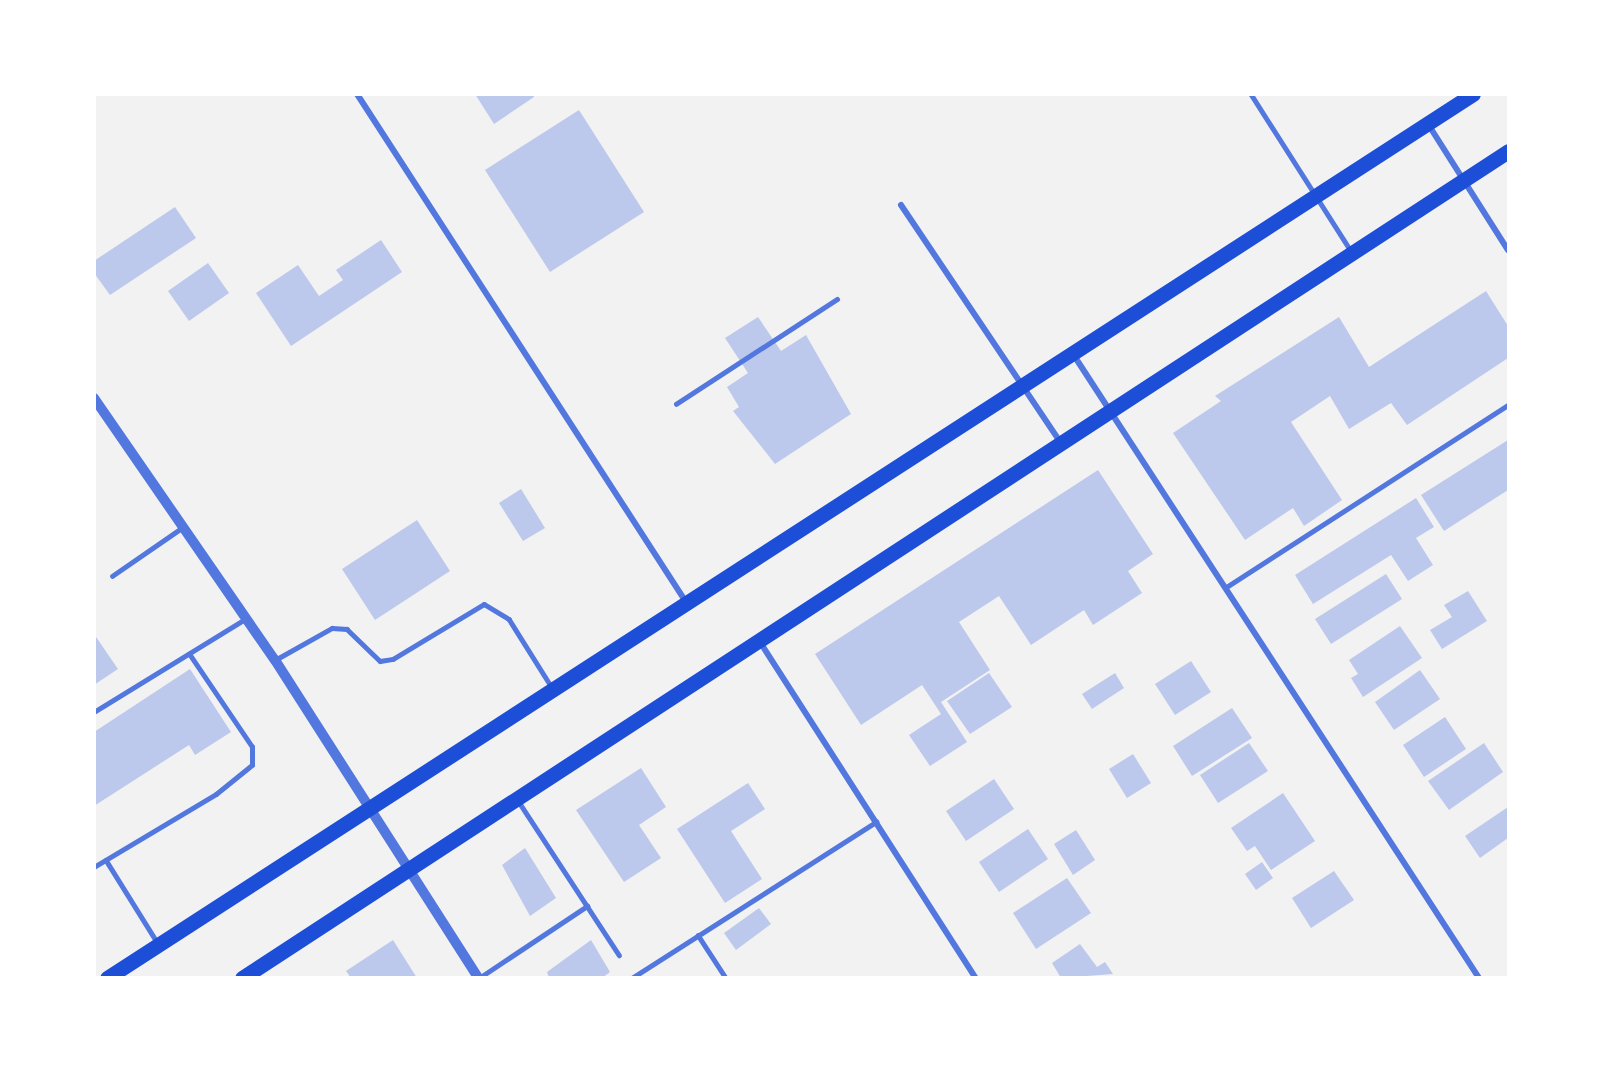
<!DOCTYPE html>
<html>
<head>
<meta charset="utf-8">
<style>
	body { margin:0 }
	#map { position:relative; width:1603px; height:1072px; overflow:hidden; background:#f2f2f2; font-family:"DM Sans",sans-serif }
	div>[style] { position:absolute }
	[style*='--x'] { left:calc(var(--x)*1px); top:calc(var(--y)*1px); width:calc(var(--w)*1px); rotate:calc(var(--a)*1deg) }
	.building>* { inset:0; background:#bdc9ec }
	.service>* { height:4.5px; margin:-2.25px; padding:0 2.25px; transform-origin:2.25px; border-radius:2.25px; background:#5277de }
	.minor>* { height:6px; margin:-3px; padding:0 3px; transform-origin:3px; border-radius:3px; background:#5277de }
	.tertiary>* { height:10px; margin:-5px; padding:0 5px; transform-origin:5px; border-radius:5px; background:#5277de }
	.primary>* { height:15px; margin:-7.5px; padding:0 7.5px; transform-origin:7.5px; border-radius:7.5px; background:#1d4ed8 }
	span { translate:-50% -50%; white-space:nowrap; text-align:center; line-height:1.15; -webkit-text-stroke:6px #fff; paint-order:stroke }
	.frame { position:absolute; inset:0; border:96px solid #fff; pointer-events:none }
</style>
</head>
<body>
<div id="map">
	<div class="building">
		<i style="clip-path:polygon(475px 94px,533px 94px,534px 97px,494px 124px)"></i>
		<i style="clip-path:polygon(579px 110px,644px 212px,550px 272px,485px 170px)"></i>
		<i style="clip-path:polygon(175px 207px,196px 238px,110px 295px,94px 273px,94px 261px)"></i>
		<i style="clip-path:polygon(381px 240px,402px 272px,291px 346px,256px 293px,298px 265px,319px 296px,343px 280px,336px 270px)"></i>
		<i style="clip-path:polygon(208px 263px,229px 293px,189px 321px,168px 291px)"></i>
		<i style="clip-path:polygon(1486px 291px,1508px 326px,1508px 358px,1407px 425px,1391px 403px,1349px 429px,1330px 396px,1291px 422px,1342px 500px,1304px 526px,1293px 508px,1245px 540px,1173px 433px,1221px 401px,1215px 396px,1339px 317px,1369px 367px)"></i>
		<i style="clip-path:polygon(758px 317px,781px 351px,806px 335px,851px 414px,775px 464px,733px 411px,739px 407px,727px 387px,748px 373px,725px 338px)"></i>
		<i style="clip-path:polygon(1508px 440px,1508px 490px,1444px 531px,1421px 495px)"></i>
		<i style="clip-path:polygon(1098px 470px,1153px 554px,1128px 571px,1142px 593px,1093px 625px,1084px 610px,1031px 645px,999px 596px,959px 622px,990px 670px,941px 702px,967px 742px,930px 766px,909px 735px,941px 714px,922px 685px,861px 725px,815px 654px)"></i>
		<i style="clip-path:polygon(521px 489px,545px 528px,523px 541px,499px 503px)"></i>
		<i style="clip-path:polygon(1416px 498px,1434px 527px,1416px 538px,1433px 565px,1408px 581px,1391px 555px,1313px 604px,1295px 575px)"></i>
		<i style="clip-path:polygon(417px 520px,450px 571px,375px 620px,342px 569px)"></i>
		<i style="clip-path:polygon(1386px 574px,1402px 599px,1331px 644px,1315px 619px)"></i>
		<i style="clip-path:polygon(1468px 591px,1487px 621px,1442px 649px,1430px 630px,1452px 617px,1444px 605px)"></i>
		<i style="clip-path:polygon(1400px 626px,1422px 658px,1363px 697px,1351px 678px,1358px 674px,1349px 660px)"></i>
		<i style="clip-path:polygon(94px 634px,118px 669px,94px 685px)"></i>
		<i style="clip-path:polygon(1191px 661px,1211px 692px,1175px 715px,1155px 684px)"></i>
		<i style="clip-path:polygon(190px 669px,231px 732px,195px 755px,189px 745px,94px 806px,94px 732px)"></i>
		<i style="clip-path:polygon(1420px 670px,1440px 699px,1394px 730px,1375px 702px)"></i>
		<i style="clip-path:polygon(989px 673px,1012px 707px,970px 734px,947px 701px)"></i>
		<i style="clip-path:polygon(1115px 673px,1124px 688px,1092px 709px,1082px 694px)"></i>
		<i style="clip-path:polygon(1232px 708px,1252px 738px,1192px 776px,1173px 746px)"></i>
		<i style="clip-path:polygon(1445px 717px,1466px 749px,1424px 777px,1403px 745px)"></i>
		<i style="clip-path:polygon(1249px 743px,1268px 771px,1218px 803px,1200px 775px)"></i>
		<i style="clip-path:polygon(1484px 743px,1503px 772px,1449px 810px,1428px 781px)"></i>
		<i style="clip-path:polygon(1133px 754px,1151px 783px,1127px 798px,1109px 769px)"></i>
		<i style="clip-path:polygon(641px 768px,666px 807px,639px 825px,661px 858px,624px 882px,576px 810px)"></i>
		<i style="clip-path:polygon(994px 779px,1014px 809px,966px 841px,946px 811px)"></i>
		<i style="clip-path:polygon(748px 783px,765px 809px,731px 831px,762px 879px,725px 903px,677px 829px)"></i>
		<i style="clip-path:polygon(1283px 793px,1315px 841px,1271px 870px,1255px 846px,1247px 851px,1231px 828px)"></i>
		<i style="clip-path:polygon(1508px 807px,1508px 838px,1480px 858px,1465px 836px)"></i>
		<i style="clip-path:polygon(1028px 829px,1048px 859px,999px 892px,979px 862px)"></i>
		<i style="clip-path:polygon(1076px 830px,1095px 860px,1073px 875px,1054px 844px)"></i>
		<i style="clip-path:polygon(525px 848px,556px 898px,530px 916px,502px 865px)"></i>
		<i style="clip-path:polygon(1262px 862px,1273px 878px,1256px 890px,1245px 874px)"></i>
		<i style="clip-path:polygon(1334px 871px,1354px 900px,1311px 928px,1292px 898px)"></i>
		<i style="clip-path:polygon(1067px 878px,1091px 913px,1036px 949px,1013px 913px)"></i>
		<i style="clip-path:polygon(759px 908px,771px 924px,736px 950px,724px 933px)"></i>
		<i style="clip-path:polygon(393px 940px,417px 978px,351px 978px,346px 971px)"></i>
		<i style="clip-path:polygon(591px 940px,610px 972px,602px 978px,549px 978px,547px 972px)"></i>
		<i style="clip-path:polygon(1080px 944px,1097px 967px,1105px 962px,1113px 974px,1061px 978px,1052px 963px)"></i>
	</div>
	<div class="service">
		<i style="--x:1251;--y:94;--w:186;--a:57.5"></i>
		<i style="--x:676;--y:404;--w:192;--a:-33.1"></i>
		<i style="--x:112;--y:576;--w:86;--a:-34.6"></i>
		<i style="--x:1225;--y:588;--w:337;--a:-32.9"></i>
		<i style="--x:275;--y:660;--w:65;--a:-29.3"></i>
		<i style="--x:332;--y:628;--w:15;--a:4"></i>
		<i style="--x:347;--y:629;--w:46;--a:44.1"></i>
		<i style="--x:380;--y:661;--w:13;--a:-9"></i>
		<i style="--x:393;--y:659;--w:106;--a:-31.1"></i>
		<i style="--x:484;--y:604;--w:29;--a:31"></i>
		<i style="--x:509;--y:619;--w:79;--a:57.9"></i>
		<i style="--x:94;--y:712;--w:180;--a:-31.6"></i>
		<i style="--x:519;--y:802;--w:183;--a:56.8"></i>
		<i style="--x:106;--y:860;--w:97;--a:58.1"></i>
		<i style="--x:94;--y:867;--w:142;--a:-30.9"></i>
		<i style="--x:216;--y:794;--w:46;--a:-38.9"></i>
		<i style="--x:252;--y:765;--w:18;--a:-90"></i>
		<i style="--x:252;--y:747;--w:112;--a:-124.1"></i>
		<i style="--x:698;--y:935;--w:51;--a:56.9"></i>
		<i style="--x:479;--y:978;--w:130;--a:-33.7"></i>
		<i style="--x:632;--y:978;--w:290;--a:-32.6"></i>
	</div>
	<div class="minor">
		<i style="--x:357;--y:94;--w:605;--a:57.07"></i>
		<i style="--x:1428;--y:124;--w:149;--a:57.6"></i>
		<i style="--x:901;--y:205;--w:285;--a:56.1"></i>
		<i style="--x:1073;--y:354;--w:744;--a:56.95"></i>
		<i style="--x:760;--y:642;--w:399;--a:57.3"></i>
	</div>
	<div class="tertiary">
		<i style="--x:94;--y:398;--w:318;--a:55.4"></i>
		<i style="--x:275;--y:660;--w:377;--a:57.4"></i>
	</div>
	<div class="primary">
		<i style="--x:107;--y:978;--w:1627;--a:-32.91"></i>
		<i style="--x:242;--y:978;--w:1512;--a:-33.15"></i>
	</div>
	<div class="frame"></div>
</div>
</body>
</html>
